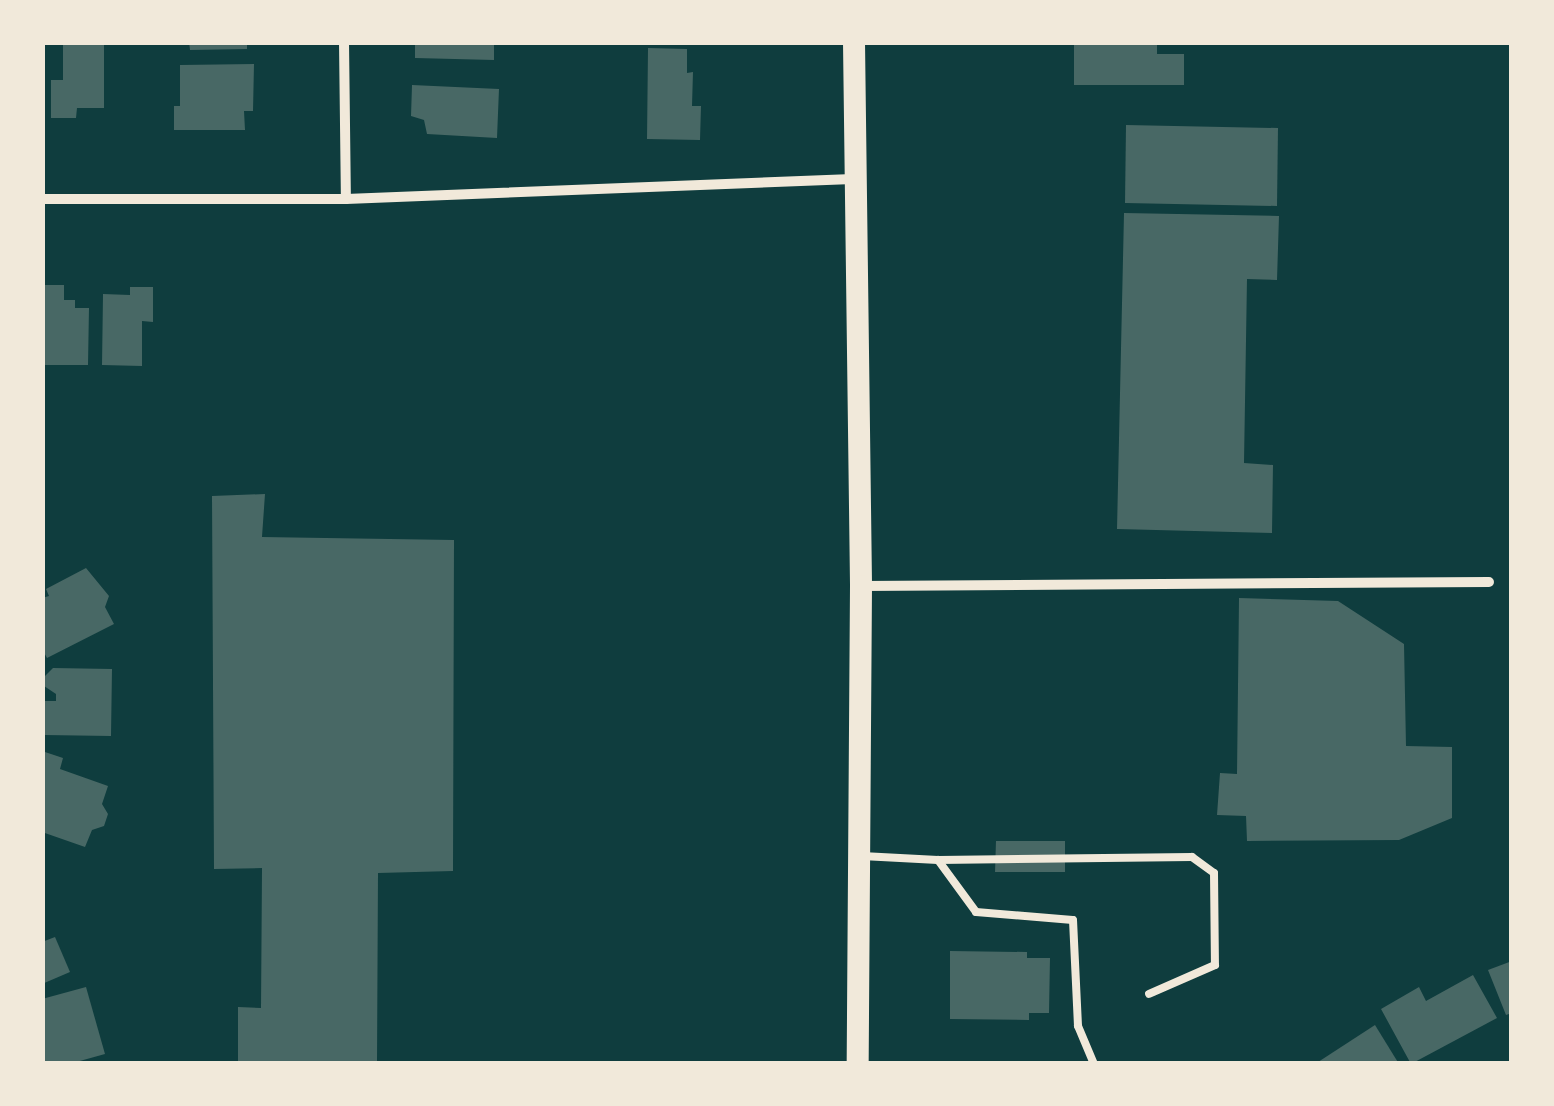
<!DOCTYPE html>
<html>
<head>
<meta charset="utf-8">
<style>
	body { margin:0 }
	#map { position:relative; width:1554px; height:1106px; overflow:hidden; background:#0f3d3e; font-family:"Alegreya Sans",sans-serif }
	div>[style] { position:absolute }
	[style*='--x'] { left:calc(var(--x)*1px); top:calc(var(--y)*1px); width:calc(var(--w)*1px); rotate:calc(var(--a)*1deg) }
	.building>* { inset:0; background:#486865 }
	.service>* { height:8px; margin:-4px; padding:0 4px; transform-origin:4px; border-radius:4px; background:#f1e9da }
	.minor>* { height:10px; margin:-5px; padding:0 5px; transform-origin:5px; border-radius:5px; background:#f1e9da }
	.primary>* { height:22px; margin:-11px; padding:0 11px; transform-origin:11px; border-radius:11px; background:#f1e9da }
	span { translate:-50% -50%; white-space:nowrap; text-align:center; line-height:1.15; -webkit-text-stroke:9px #f1e9da; paint-order:stroke }
	.frame { position:absolute; inset:0; border:45px solid #f1e9da; pointer-events:none }
</style>
</head>
<body>
<div id="map">
	<div class="building">
		<i style="clip-path:polygon(63px 42px,104px 42px,104px 108px,77px 108px,76px 118px,51px 118px,51px 80px,63px 80px)"></i>
		<i style="clip-path:polygon(189px 42px,247px 42px,247px 49px,190px 50px)"></i>
		<i style="clip-path:polygon(415px 42px,494px 42px,494px 60px,415px 58px)"></i>
		<i style="clip-path:polygon(1074px 42px,1157px 42px,1157px 54px,1184px 54px,1184px 85px,1074px 85px)"></i>
		<i style="clip-path:polygon(648px 48px,687px 49px,687px 73px,693px 72px,692px 106px,701px 106px,700px 140px,647px 139px)"></i>
		<i style="clip-path:polygon(254px 64px,253px 111px,244px 111px,245px 130px,174px 130px,174px 106px,180px 106px,180px 65px)"></i>
		<i style="clip-path:polygon(412px 85px,499px 89px,497px 138px,427px 134px,424px 120px,411px 116px)"></i>
		<i style="clip-path:polygon(1126px 125px,1278px 128px,1277px 206px,1125px 203px)"></i>
		<i style="clip-path:polygon(1124px 213px,1279px 216px,1277px 280px,1247px 279px,1244px 463px,1273px 465px,1272px 533px,1117px 529px)"></i>
		<i style="clip-path:polygon(42px 285px,64px 285px,64px 300px,75px 300px,75px 308px,89px 308px,88px 365px,42px 365px)"></i>
		<i style="clip-path:polygon(130px 287px,153px 287px,153px 322px,142px 321px,142px 366px,102px 365px,103px 294px,130px 295px)"></i>
		<i style="clip-path:polygon(265px 494px,262px 537px,454px 540px,453px 871px,378px 873px,377px 1064px,238px 1064px,238px 1007px,261px 1008px,262px 868px,214px 869px,212px 496px)"></i>
		<i style="clip-path:polygon(86px 568px,109px 596px,105px 607px,114px 624px,47px 658px,42px 649px,42px 598px,49px 596px,46px 589px)"></i>
		<i style="clip-path:polygon(1239px 598px,1338px 601px,1404px 644px,1406px 746px,1452px 747px,1452px 818px,1399px 840px,1247px 841px,1246px 816px,1217px 815px,1220px 773px,1237px 774px)"></i>
		<i style="clip-path:polygon(53px 668px,112px 669px,111px 736px,44px 735px,44px 701px,56px 701px,56px 694px,44px 686px,45px 676px)"></i>
		<i style="clip-path:polygon(42px 751px,63px 758px,60px 769px,108px 786px,102px 804px,108px 814px,104px 826px,92px 830px,85px 847px,42px 832px)"></i>
		<i style="clip-path:polygon(996px 841px,1065px 841px,1065px 872px,995px 872px)"></i>
		<i style="clip-path:polygon(55px 937px,70px 972px,42px 984px,42px 942px)"></i>
		<i style="clip-path:polygon(950px 951px,1027px 952px,1027px 958px,1050px 958px,1049px 1013px,1029px 1013px,1029px 1020px,950px 1019px)"></i>
		<i style="clip-path:polygon(1512px 961px,1512px 1013px,1506px 1015px,1488px 970px)"></i>
		<i style="clip-path:polygon(1473px 975px,1497px 1018px,1411px 1064px,1381px 1009px,1419px 987px,1426px 1001px)"></i>
		<i style="clip-path:polygon(86px 987px,105px 1054px,69px 1064px,42px 1064px,42px 999px)"></i>
		<i style="clip-path:polygon(1375px 1025px,1399px 1064px,1315px 1064px)"></i>
	</div>
	<div class="service">
		<i style="--x:862;--y:856;--w:76;--a:3"></i>
		<i style="--x:938;--y:860;--w:64;--a:53.8"></i>
		<i style="--x:976;--y:912;--w:97;--a:4.7"></i>
		<i style="--x:1073;--y:920;--w:106;--a:87.3"></i>
		<i style="--x:1078;--y:1026;--w:41;--a:67.2"></i>
		<i style="--x:938;--y:860;--w:254;--a:-0.7"></i>
		<i style="--x:1192;--y:857;--w:27;--a:36"></i>
		<i style="--x:1214;--y:873;--w:92;--a:89.4"></i>
		<i style="--x:1215;--y:965;--w:72;--a:156.3"></i>
	</div>
	<div class="minor">
		<i style="--x:344;--y:42;--w:157;--a:89.3"></i>
		<i style="--x:42;--y:199;--w:304;--a:0"></i>
		<i style="--x:346;--y:199;--w:507;--a:-2.26"></i>
		<i style="--x:862;--y:586;--w:627;--a:-0.37"></i>
	</div>
	<div class="primary">
		<i style="--x:854;--y:42;--w:544;--a:89.26"></i>
		<i style="--x:861;--y:586;--w:478;--a:90.4"></i>
	</div>
	<div class="frame"></div>
</div>
</body>
</html>
